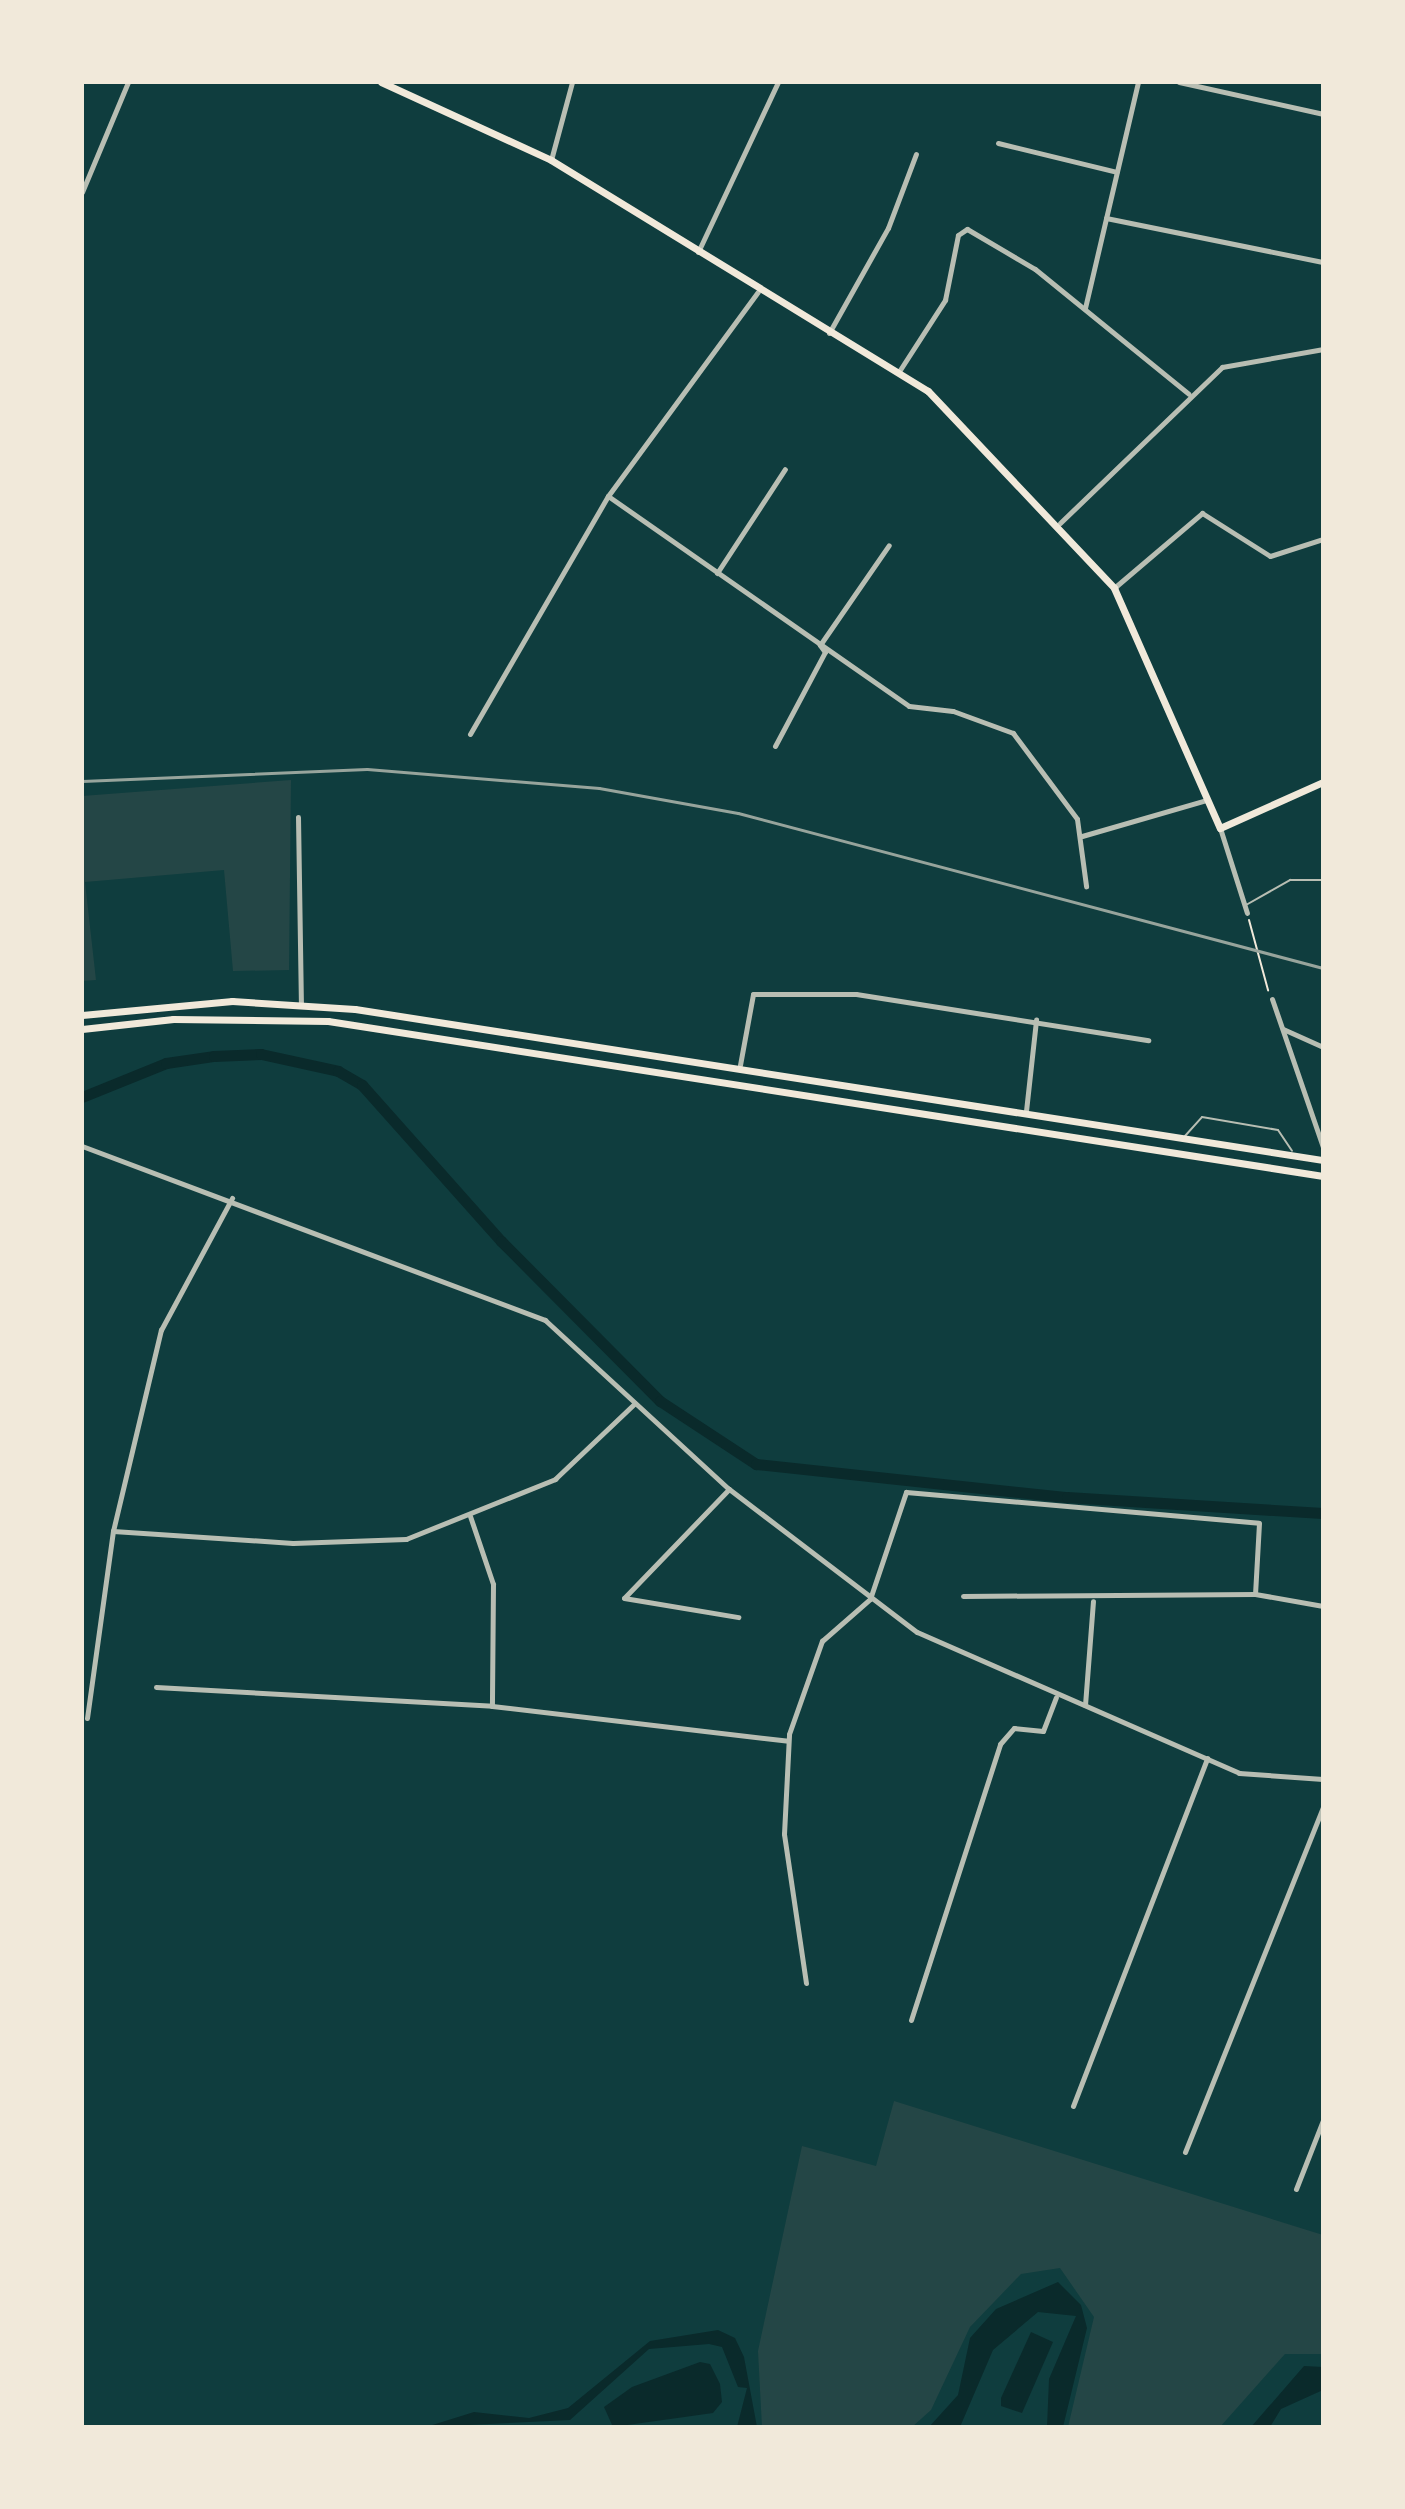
<!DOCTYPE html>
<html>
<head>
<meta charset="utf-8">
<style>
	body { margin:0 }
	#map { position:relative; width:1405px; height:2509px; overflow:hidden; background:#0f3d3e; font-family:Barlow,sans-serif }
	div>[style] { position:absolute }
	[style*='--x'] { left:calc(var(--x)*1px); top:calc(var(--y)*1px); width:calc(var(--w)*1px); rotate:calc(var(--a)*1deg) }
	.green>* { inset:0; background:#244646 }
	.water>* { inset:0; background:#0a2a2b }
	.canal>* { height:11px; margin:-5.5px; padding:0 5.5px; transform-origin:5.5px; border-radius:5.5px; background:#0a2a2b }
	.path>* { height:2px; margin:-1px; padding:0 1px; transform-origin:1px; border-radius:1px; background:#f1e9da }
	.service>* { height:2px; margin:-1px; padding:0 1px; transform-origin:1px; border-radius:1px; background:#b8beb3 }
	.minor>* { height:5px; margin:-2.5px; padding:0 2.5px; transform-origin:2.5px; border-radius:2.5px; background:#b8beb3 }
	.secondary>* { height:7px; margin:-3.5px; padding:0 3.5px; transform-origin:3.5px; border-radius:3.5px; background:#f1e9da }
	.primary>* { height:7px; margin:-3.5px; padding:0 3.5px; transform-origin:3.5px; border-radius:3.5px; background:#f1e9da }
	.rail>* { height:3px; margin:-1.5px; padding:0 1.5px; transform-origin:1.5px; border-radius:1.5px; background:#97a49c }
	span { translate:-50% -50%; white-space:nowrap; text-align:center; line-height:1.15; -webkit-text-stroke:6px #f1e9da; paint-order:stroke }
	.frame { position:absolute; inset:0; border:84px solid #f1e9da; pointer-events:none }
</style>
</head>
<body>
<div id="map">
	<div class="green">
		<i style="clip-path:polygon(291px 780px,289px 970px,233px 971px,224px 870px,85px 882px,96px 980px,82px 981px,82px 796px)"></i>
		<i style="clip-path:polygon(894px 2101px,1323px 2235px,1323px 2354px,1285px 2354px,1220px 2427px,1068px 2427px,1094px 2317px,1060px 2268px,1021px 2274px,970px 2327px,931px 2410px,912px 2427px,762px 2427px,758px 2351px,802px 2146px,876px 2166px)"></i>
	</div>
	<div class="water">
		<i style="clip-path:polygon(1058px 2282px,1081px 2305px,1087px 2328px,1063px 2427px,1047px 2427px,1049px 2379px,1076px 2316px,1038px 2312px,993px 2350px,960px 2427px,929px 2427px,958px 2395px,970px 2338px,996px 2309px)"></i>
		<i style="clip-path:polygon(718px 2330px,735px 2338px,744px 2357px,757px 2427px,737px 2427px,747px 2388px,738px 2387px,722px 2347px,709px 2344px,649px 2349px,570px 2420px,426px 2427px,474px 2412px,529px 2418px,568px 2408px,650px 2341px)"></i>
		<i style="clip-path:polygon(1031px 2332px,1053px 2342px,1022px 2413px,1001px 2406px,1001px 2398px)"></i>
		<i style="clip-path:polygon(700px 2362px,710px 2364px,720px 2384px,722px 2402px,713px 2413px,613px 2427px,604px 2407px,632px 2387px)"></i>
		<i style="clip-path:polygon(1304px 2366px,1323px 2367px,1323px 2390px,1281px 2409px,1270px 2427px,1251px 2427px)"></i>
	</div>
	<div class="canal">
		<i style="--x:82;--y:1097;--w:91;--a:-22"></i>
		<i style="--x:166;--y:1063;--w:49;--a:-8.3"></i>
		<i style="--x:214;--y:1056;--w:47;--a:-2.4"></i>
		<i style="--x:261;--y:1054;--w:79;--a:12.4"></i>
		<i style="--x:338;--y:1071;--w:28;--a:30"></i>
		<i style="--x:362;--y:1085;--w:209;--a:48.3"></i>
		<i style="--x:501;--y:1241;--w:226;--a:45.2"></i>
		<i style="--x:660;--y:1401;--w:115;--a:33.3"></i>
		<i style="--x:756;--y:1464;--w:313;--a:6.1"></i>
		<i style="--x:1067;--y:1497;--w:256;--a:3.6"></i>
	</div>
	<div class="path">
		<i style="--x:1249;--y:920;--w:73;--a:74.8"></i>
	</div>
	<div class="service">
		<i style="--x:1246;--y:905;--w:51;--a:-29.6"></i>
		<i style="--x:1290;--y:880;--w:33;--a:0"></i>
		<i style="--x:1185;--y:1136;--w:25;--a:-48"></i>
		<i style="--x:1202;--y:1117;--w:77;--a:9.7"></i>
		<i style="--x:1278;--y:1130;--w:25;--a:56"></i>
	</div>
	<div class="minor">
		<i style="--x:1179;--y:82;--w:148;--a:12.5"></i>
		<i style="--x:998;--y:143;--w:122;--a:13.7"></i>
		<i style="--x:551;--y:160;--w:81;--a:-74.9"></i>
		<i style="--x:82;--y:192;--w:119;--a:-67.3"></i>
		<i style="--x:1106;--y:218;--w:221;--a:11.5"></i>
		<i style="--x:698;--y:252;--w:188;--a:-64.8"></i>
		<i style="--x:1085;--y:308;--w:232;--a:-76.8"></i>
		<i style="--x:829;--y:333;--w:120;--a:-60.7"></i>
		<i style="--x:888;--y:228;--w:79;--a:-69.3"></i>
		<i style="--x:898;--y:373;--w:87;--a:-57.2"></i>
		<i style="--x:945;--y:300;--w:66;--a:-78.7"></i>
		<i style="--x:958;--y:235;--w:11;--a:-34"></i>
		<i style="--x:967;--y:229;--w:79;--a:30.5"></i>
		<i style="--x:1035;--y:269;--w:198;--a:39.1"></i>
		<i style="--x:608;--y:496;--w:367;--a:34.9"></i>
		<i style="--x:909;--y:706;--w:44;--a:6.5"></i>
		<i style="--x:953;--y:711;--w:64;--a:20.1"></i>
		<i style="--x:1013;--y:733;--w:107;--a:53.3"></i>
		<i style="--x:1077;--y:819;--w:68;--a:82.3"></i>
		<i style="--x:1060;--y:523;--w:225;--a:-43.9"></i>
		<i style="--x:1222;--y:367;--w:103;--a:-10.1"></i>
		<i style="--x:717;--y:573;--w:124;--a:-56.8"></i>
		<i style="--x:1114;--y:588;--w:116;--a:-40.4"></i>
		<i style="--x:1202;--y:513;--w:80;--a:32.3"></i>
		<i style="--x:1270;--y:556;--w:56;--a:-17.8"></i>
		<i style="--x:470;--y:734;--w:275;--a:-59.9"></i>
		<i style="--x:608;--y:496;--w:253;--a:-53.7"></i>
		<i style="--x:775;--y:746;--w:106;--a:-62"></i>
		<i style="--x:825;--y:652;--w:9;--a:-126"></i>
		<i style="--x:820;--y:645;--w:121;--a:-55.4"></i>
		<i style="--x:298;--y:817;--w:186;--a:89.1"></i>
		<i style="--x:1220;--y:828;--w:89;--a:72.4"></i>
		<i style="--x:1082;--y:836;--w:130;--a:-16.1"></i>
		<i style="--x:1272;--y:999;--w:157;--a:71"></i>
		<i style="--x:1283;--y:1029;--w:44;--a:24.2"></i>
		<i style="--x:740;--y:1065;--w:72;--a:-79.6"></i>
		<i style="--x:753;--y:994;--w:103;--a:0"></i>
		<i style="--x:856;--y:994;--w:296;--a:9"></i>
		<i style="--x:1026;--y:1111;--w:92;--a:-83.7"></i>
		<i style="--x:82;--y:1146;--w:495;--a:20.6"></i>
		<i style="--x:545;--y:1320;--w:250;--a:42.6"></i>
		<i style="--x:729;--y:1489;--w:236;--a:37.3"></i>
		<i style="--x:917;--y:1632;--w:352;--a:23.6"></i>
		<i style="--x:1239;--y:1773;--w:84;--a:4.1"></i>
		<i style="--x:729;--y:1489;--w:151;--a:133.9"></i>
		<i style="--x:624;--y:1598;--w:116;--a:9.5"></i>
		<i style="--x:470;--y:1516;--w:72;--a:71.3"></i>
		<i style="--x:493;--y:1584;--w:122;--a:90.5"></i>
		<i style="--x:113;--y:1531;--w:180;--a:3.8"></i>
		<i style="--x:293;--y:1543;--w:113;--a:-2"></i>
		<i style="--x:406;--y:1539;--w:161;--a:-21.9"></i>
		<i style="--x:555;--y:1479;--w:110;--a:-43.5"></i>
		<i style="--x:963;--y:1596;--w:292;--a:-0.4"></i>
		<i style="--x:1255;--y:1594;--w:69;--a:10"></i>
		<i style="--x:156;--y:1687;--w:337;--a:3.2"></i>
		<i style="--x:492;--y:1706;--w:298;--a:6.7"></i>
		<i style="--x:1085;--y:1705;--w:104;--a:-85.6"></i>
		<i style="--x:87;--y:1718;--w:189;--a:-82.1"></i>
		<i style="--x:113;--y:1531;--w:207;--a:-76.6"></i>
		<i style="--x:161;--y:1330;--w:150;--a:-61.7"></i>
		<i style="--x:806;--y:1983;--w:151;--a:-98.4"></i>
		<i style="--x:784;--y:1834;--w:100;--a:-87.1"></i>
		<i style="--x:789;--y:1734;--w:99;--a:-70.5"></i>
		<i style="--x:822;--y:1641;--w:64;--a:-41.2"></i>
		<i style="--x:870;--y:1599;--w:113;--a:-71.4"></i>
		<i style="--x:906;--y:1492;--w:354;--a:5"></i>
		<i style="--x:1259;--y:1523;--w:71;--a:93.2"></i>
		<i style="--x:911;--y:2020;--w:290;--a:-72.1"></i>
		<i style="--x:1000;--y:1744;--w:21;--a:-49"></i>
		<i style="--x:1014;--y:1728;--w:29;--a:6"></i>
		<i style="--x:1043;--y:1731;--w:36;--a:-69"></i>
		<i style="--x:1073;--y:2106;--w:373;--a:-68.9"></i>
		<i style="--x:1185;--y:2152;--w:372;--a:-68.2"></i>
		<i style="--x:1296;--y:2189;--w:74;--a:-68.6"></i>
	</div>
	<div class="secondary">
		<i style="--x:381;--y:82;--w:187;--a:24.6"></i>
		<i style="--x:551;--y:160;--w:442;--a:31.5"></i>
		<i style="--x:928;--y:391;--w:271;--a:46.6"></i>
		<i style="--x:1114;--y:588;--w:262;--a:66.2"></i>
		<i style="--x:1220;--y:828;--w:113;--a:-24.1"></i>
	</div>
	<div class="primary">
		<i style="--x:82;--y:1015;--w:151;--a:-5.3"></i>
		<i style="--x:232;--y:1001;--w:123;--a:3.7"></i>
		<i style="--x:355;--y:1009;--w:980;--a:8.87"></i>
		<i style="--x:82;--y:1029;--w:92;--a:-6.3"></i>
		<i style="--x:173;--y:1019;--w:155;--a:0.7"></i>
		<i style="--x:328;--y:1021;--w:1007;--a:8.85"></i>
	</div>
	<div class="rail">
		<i style="--x:82;--y:781;--w:285;--a:-2.4"></i>
		<i style="--x:367;--y:769;--w:233;--a:4.7"></i>
		<i style="--x:599;--y:788;--w:141;--a:10.2"></i>
		<i style="--x:738;--y:813;--w:605;--a:14.84"></i>
	</div>
	<div class="frame"></div>
</div>
</body>
</html>
